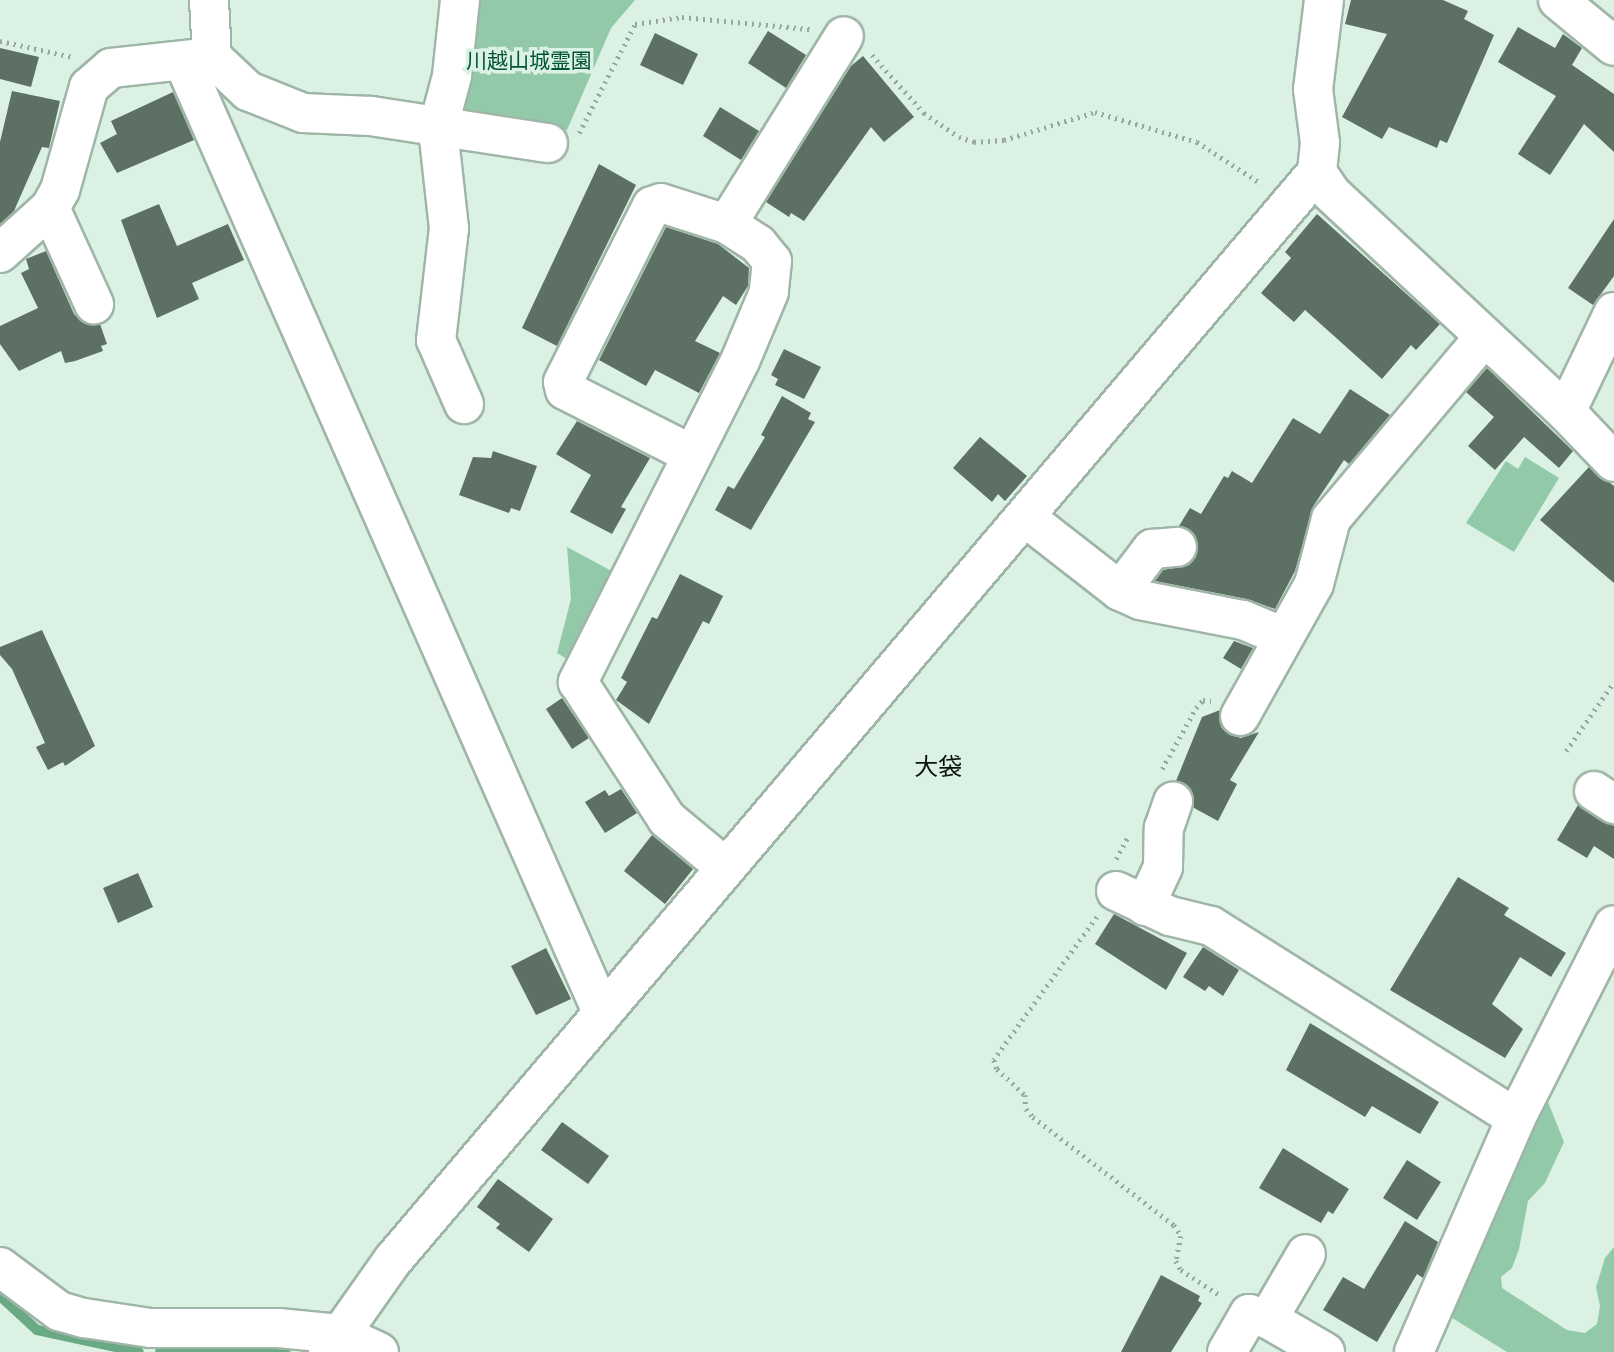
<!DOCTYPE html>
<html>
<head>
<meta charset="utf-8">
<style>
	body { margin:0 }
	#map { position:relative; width:1614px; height:1352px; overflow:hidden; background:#dbf1e3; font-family:Cabin,"Noto Sans JP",sans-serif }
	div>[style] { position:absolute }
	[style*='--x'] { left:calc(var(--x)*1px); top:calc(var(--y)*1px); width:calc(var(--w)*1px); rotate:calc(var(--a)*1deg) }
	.green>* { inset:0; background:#92caa9 }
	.stream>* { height:10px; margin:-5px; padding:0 5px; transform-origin:5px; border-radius:5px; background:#69aa85 }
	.building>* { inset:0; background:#5c7063 }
	.path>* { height:4.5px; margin-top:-2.25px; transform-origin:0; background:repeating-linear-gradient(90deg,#96a79d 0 2px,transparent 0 7px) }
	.roads { filter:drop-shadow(2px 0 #9fb5a7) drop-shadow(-2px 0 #9fb5a7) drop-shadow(0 2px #9fb5a7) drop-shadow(0 -2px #9fb5a7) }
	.minor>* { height:38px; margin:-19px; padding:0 19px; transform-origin:19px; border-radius:19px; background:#fff }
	span { translate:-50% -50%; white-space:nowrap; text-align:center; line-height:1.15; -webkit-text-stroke:7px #dbf1e3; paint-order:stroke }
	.park-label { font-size:21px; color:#005634 }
	.quarter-label { font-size:24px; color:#0c130f }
</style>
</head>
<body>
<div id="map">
	<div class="green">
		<i style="clip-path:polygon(470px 0,635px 0,611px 28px,567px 130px,457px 111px)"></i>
		<i style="clip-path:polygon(1525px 457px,1559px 478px,1514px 552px,1466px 523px,1506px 461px,1518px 469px)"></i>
		<i style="clip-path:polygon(567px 547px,619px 575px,575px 664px,557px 653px,571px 599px)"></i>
		<i style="clip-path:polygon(1546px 1097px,1564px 1142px,1545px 1183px,1528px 1201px,1519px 1249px,1512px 1268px,1501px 1277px,1502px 1288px,1567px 1330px,1585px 1333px,1597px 1324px,1600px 1306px,1596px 1287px,1605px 1258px,1614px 1247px,1614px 1352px,1507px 1352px,1449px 1316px)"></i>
	</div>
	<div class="stream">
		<i style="--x:0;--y:1296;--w:50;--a:42.6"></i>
		<i style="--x:37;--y:1330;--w:104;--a:12.2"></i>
		<i style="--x:160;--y:1352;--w:128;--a:-2.2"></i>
	</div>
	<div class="building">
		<i style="clip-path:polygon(1351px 0,1443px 0,1468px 11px,1464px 19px,1494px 35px,1447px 143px,1440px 140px,1437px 148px,1389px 127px,1382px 139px,1342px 117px,1387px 34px,1345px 24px)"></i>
		<i style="clip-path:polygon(1518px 27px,1555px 48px,1563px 34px,1582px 48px,1572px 65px,1614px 94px,1614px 152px,1584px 124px,1550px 175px,1518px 154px,1556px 96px,1498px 62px)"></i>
		<i style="clip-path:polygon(768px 31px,806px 55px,786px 88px,748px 63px)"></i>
		<i style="clip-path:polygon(655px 33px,698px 54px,683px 85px,640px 65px)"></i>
		<i style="clip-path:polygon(0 48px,39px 57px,31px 87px,0 79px)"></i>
		<i style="clip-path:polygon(863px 56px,914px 117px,884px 142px,871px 127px,804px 221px,791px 213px,789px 217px,766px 202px,851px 66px)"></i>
		<i style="clip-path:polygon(12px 91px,60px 101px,49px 148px,42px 147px,14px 211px,0 224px,0 142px)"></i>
		<i style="clip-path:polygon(173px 92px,194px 140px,117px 173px,100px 143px,117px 134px,111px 121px)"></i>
		<i style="clip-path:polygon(720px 107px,759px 131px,741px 160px,703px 136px)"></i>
		<i style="clip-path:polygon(599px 164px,636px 185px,557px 346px,522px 328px)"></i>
		<i style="clip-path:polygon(159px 204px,177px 246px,228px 224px,244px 260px,192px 283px,199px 299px,157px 318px,121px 220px)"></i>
		<i style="clip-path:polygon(1317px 214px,1440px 324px,1416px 350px,1411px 345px,1382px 379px,1305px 310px,1294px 322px,1261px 293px,1291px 258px,1285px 252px)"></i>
		<i style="clip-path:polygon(1614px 219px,1614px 276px,1593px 305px,1568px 288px)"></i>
		<i style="clip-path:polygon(666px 227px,718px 244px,749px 268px,748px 286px,736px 305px,723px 296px,695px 341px,720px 353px,699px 393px,655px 370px,646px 386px,599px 360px)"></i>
		<i style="clip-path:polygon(46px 251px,74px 314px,82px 322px,100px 324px,107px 344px,101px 346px,103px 351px,75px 361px,65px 363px,61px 351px,19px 371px,0 344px,0 326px,38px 308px,21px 273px,29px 269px,26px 259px)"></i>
		<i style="clip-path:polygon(784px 349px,821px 367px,804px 399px,775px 385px,778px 379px,771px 375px)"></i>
		<i style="clip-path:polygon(1487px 368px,1573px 451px,1559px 468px,1524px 437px,1495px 470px,1468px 446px,1494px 417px,1466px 392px)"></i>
		<i style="clip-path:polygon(1350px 389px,1390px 415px,1349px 464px,1344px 460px,1314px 505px,1295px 571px,1275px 609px,1247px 599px,1155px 581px,1163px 570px,1189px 565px,1196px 557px,1195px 535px,1179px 526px,1190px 508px,1201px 514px,1224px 476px,1228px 478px,1232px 471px,1252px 483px,1293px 418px,1320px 434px)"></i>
		<i style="clip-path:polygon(782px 396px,811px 413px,808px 419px,815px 422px,751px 530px,715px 510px,728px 486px,734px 489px,765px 437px,761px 435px)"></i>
		<i style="clip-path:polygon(577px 421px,650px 458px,621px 507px,626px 509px,612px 534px,570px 512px,591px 475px,556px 454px)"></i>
		<i style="clip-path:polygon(980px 437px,1027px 476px,1005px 501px,998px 494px,992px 502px,953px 468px)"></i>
		<i style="clip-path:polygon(493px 451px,537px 466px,520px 511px,511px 508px,509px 513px,459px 495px,473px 457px,491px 458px)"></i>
		<i style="clip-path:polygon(1589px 467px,1614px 486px,1614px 583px,1540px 520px)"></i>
		<i style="clip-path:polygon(680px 574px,723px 596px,709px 624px,703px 621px,649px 724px,616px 700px,627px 682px,621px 678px,652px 617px,657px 619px)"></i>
		<i style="clip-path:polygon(42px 630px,95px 746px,65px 766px,63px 762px,48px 770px,36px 747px,45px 743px,12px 669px,0 655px,0 647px)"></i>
		<i style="clip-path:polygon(1234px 641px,1253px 648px,1241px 669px,1223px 658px)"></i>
		<i style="clip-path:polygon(562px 698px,589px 738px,572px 749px,546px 709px)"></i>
		<i style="clip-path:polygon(1220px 710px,1221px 727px,1230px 735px,1241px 738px,1259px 732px,1230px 780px,1237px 784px,1218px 821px,1194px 808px,1190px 788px,1176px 781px,1202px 717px)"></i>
		<i style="clip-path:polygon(621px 789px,637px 813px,605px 833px,585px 802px,605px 790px,609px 796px)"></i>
		<i style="clip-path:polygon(1578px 805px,1614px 826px,1614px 859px,1594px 846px,1587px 858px,1557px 840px)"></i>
		<i style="clip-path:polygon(652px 835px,693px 869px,665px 904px,624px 871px)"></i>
		<i style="clip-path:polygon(138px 873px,153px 907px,118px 923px,103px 888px)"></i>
		<i style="clip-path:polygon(1458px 877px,1509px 908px,1504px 915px,1566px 953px,1551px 977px,1520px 957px,1492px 1004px,1523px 1029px,1505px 1058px,1390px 990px)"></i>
		<i style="clip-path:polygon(1114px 914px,1187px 953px,1166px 990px,1095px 944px)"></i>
		<i style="clip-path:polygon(1203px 947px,1239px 970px,1223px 996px,1209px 986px,1205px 991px,1183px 977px)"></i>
		<i style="clip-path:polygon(546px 948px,571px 999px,536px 1015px,511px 966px)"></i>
		<i style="clip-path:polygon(1310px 1023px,1439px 1102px,1420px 1134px,1372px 1106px,1365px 1117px,1286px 1070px)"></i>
		<i style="clip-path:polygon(562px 1122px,609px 1156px,588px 1184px,541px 1150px)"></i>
		<i style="clip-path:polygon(1283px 1148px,1349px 1189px,1333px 1214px,1328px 1211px,1321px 1223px,1259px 1188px)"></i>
		<i style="clip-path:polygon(1407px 1160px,1441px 1182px,1417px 1220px,1383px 1198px)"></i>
		<i style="clip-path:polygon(498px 1179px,553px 1219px,529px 1252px,496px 1228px,500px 1224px,477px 1207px)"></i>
		<i style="clip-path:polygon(1405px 1221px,1438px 1242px,1423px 1278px,1417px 1274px,1377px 1342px,1323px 1310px,1343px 1277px,1364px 1289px)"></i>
		<i style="clip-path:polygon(1161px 1275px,1200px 1296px,1198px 1301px,1202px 1303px,1171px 1352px,1121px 1352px)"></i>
	</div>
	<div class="path">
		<i style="--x:0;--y:41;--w:75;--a:12.4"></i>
		<i style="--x:872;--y:55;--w:78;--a:48.1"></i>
		<i style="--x:924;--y:113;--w:42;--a:34.4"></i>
		<i style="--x:959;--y:137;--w:16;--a:18"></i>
		<i style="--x:974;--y:142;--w:30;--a:-4"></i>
		<i style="--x:1004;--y:140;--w:95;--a:-17.1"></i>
		<i style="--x:1095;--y:112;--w:106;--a:16.4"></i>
		<i style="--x:1197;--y:142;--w:77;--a:32.9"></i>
		<i style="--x:579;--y:133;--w:123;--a:-62.8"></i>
		<i style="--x:635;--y:24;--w:48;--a:-8.5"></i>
		<i style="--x:682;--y:17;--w:129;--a:5.4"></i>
		<i style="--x:1566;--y:751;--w:84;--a:-55.2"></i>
		<i style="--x:1162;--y:769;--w:70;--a:-60.9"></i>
		<i style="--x:1196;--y:708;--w:11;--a:-49"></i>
		<i style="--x:1203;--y:700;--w:8;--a:7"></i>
		<i style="--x:1116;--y:859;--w:26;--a:-62"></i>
		<i style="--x:1097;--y:917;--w:176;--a:125.8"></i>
		<i style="--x:994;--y:1060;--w:9;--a:72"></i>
		<i style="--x:997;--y:1069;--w:38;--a:43"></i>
		<i style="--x:1025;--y:1095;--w:14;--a:86"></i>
		<i style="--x:1026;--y:1109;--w:11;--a:49"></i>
		<i style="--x:1033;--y:1117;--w:178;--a:37.5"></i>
		<i style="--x:1174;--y:1225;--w:13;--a:58"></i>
		<i style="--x:1181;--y:1236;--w:25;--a:101"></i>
		<i style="--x:1176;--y:1261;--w:10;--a:61"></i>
		<i style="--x:1181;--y:1270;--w:48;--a:33"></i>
	</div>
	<div class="roads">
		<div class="minor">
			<i style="--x:209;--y:0;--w:57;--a:87"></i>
			<i style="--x:460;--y:0;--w:76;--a:96"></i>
			<i style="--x:452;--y:76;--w:55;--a:104.8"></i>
			<i style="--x:438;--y:129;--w:100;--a:83.7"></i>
			<i style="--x:449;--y:228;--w:113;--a:96.6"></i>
			<i style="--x:436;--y:340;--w:70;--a:66.4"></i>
			<i style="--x:1324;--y:0;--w:90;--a:97"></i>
			<i style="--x:1313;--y:89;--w:54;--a:82.6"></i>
			<i style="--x:1320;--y:143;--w:29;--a:96"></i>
			<i style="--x:1317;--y:172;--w:25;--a:56"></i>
			<i style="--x:1331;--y:193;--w:321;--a:43"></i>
			<i style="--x:1566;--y:412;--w:69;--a:46.2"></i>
			<i style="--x:1558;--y:0;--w:72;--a:39.4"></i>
			<i style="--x:184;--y:63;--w:1037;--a:66.23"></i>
			<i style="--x:50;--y:208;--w:106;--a:65.4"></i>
			<i style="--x:727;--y:224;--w:221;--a:-58.1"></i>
			<i style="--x:0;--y:253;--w:67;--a:-42"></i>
			<i style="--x:50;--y:208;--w:21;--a:-61"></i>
			<i style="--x:60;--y:190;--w:107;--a:-74.3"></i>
			<i style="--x:89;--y:87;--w:29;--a:-41"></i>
			<i style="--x:111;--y:68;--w:102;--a:-6.2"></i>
			<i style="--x:212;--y:57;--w:50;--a:43.4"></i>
			<i style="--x:248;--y:91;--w:59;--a:21.8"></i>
			<i style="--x:303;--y:113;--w:68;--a:2.5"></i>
			<i style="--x:371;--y:116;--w:179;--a:8.7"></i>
			<i style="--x:1566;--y:412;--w:111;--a:-64.4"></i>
			<i style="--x:689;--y:453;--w:139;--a:-153.1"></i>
			<i style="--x:565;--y:390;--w:8;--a:-104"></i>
			<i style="--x:563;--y:382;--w:197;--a:-63.2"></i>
			<i style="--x:652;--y:206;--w:9;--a:-18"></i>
			<i style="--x:661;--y:203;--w:69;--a:17.7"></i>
			<i style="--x:727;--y:224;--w:37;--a:33"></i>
			<i style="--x:758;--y:244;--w:22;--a:51"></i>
			<i style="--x:772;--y:261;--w:31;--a:96"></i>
			<i style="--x:769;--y:292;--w:75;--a:112.8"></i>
			<i style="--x:740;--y:361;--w:360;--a:116.8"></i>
			<i style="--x:578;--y:682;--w:163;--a:57"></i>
			<i style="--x:667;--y:819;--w:75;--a:39.6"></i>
			<i style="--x:1025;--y:517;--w:120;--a:37.9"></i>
			<i style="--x:1120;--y:591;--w:22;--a:24"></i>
			<i style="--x:1140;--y:600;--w:105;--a:11"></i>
			<i style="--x:1243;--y:620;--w:44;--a:22.5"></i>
			<i style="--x:1120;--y:591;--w:53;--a:-52.7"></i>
			<i style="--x:1152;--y:549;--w:25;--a:-5"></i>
			<i style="--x:1240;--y:716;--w:151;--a:-60.7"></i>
			<i style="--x:1314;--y:584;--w:67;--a:-75.3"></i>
			<i style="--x:1331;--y:519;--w:238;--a:-49.9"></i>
			<i style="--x:1594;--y:791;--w:24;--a:33"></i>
			<i style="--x:1116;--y:891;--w:60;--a:24.8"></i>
			<i style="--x:1170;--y:916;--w:42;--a:13.7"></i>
			<i style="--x:1211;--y:926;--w:360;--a:32.2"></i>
			<i style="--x:1145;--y:906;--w:43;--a:-65.2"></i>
			<i style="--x:1163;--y:867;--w:39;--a:-89"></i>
			<i style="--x:1164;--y:828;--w:28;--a:-71"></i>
			<i style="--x:0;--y:1267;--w:74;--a:36.7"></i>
			<i style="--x:59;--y:1311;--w:26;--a:16"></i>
			<i style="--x:84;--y:1318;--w:67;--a:8.6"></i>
			<i style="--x:150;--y:1328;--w:128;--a:0"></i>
			<i style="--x:278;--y:1328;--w:62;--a:5.5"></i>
			<i style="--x:340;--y:1334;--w:43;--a:24.8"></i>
			<i style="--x:1268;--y:1319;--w:75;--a:-59.7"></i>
			<i style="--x:328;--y:1352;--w:113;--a:-54.8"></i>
			<i style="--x:393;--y:1260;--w:1427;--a:-49.66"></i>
			<i style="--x:1227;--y:1352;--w:44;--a:-59.9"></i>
			<i style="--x:1249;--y:1314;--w:20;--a:15"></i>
			<i style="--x:1268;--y:1319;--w:66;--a:30.1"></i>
			<i style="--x:1414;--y:1352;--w:255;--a:-66.4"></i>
			<i style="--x:1516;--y:1118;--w:216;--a:-63.1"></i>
		</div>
	</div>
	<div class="park-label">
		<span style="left:529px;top:61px">川越山城霊園</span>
	</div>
	<div class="quarter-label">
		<span style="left:938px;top:767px">大袋</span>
	</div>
</div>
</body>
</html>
